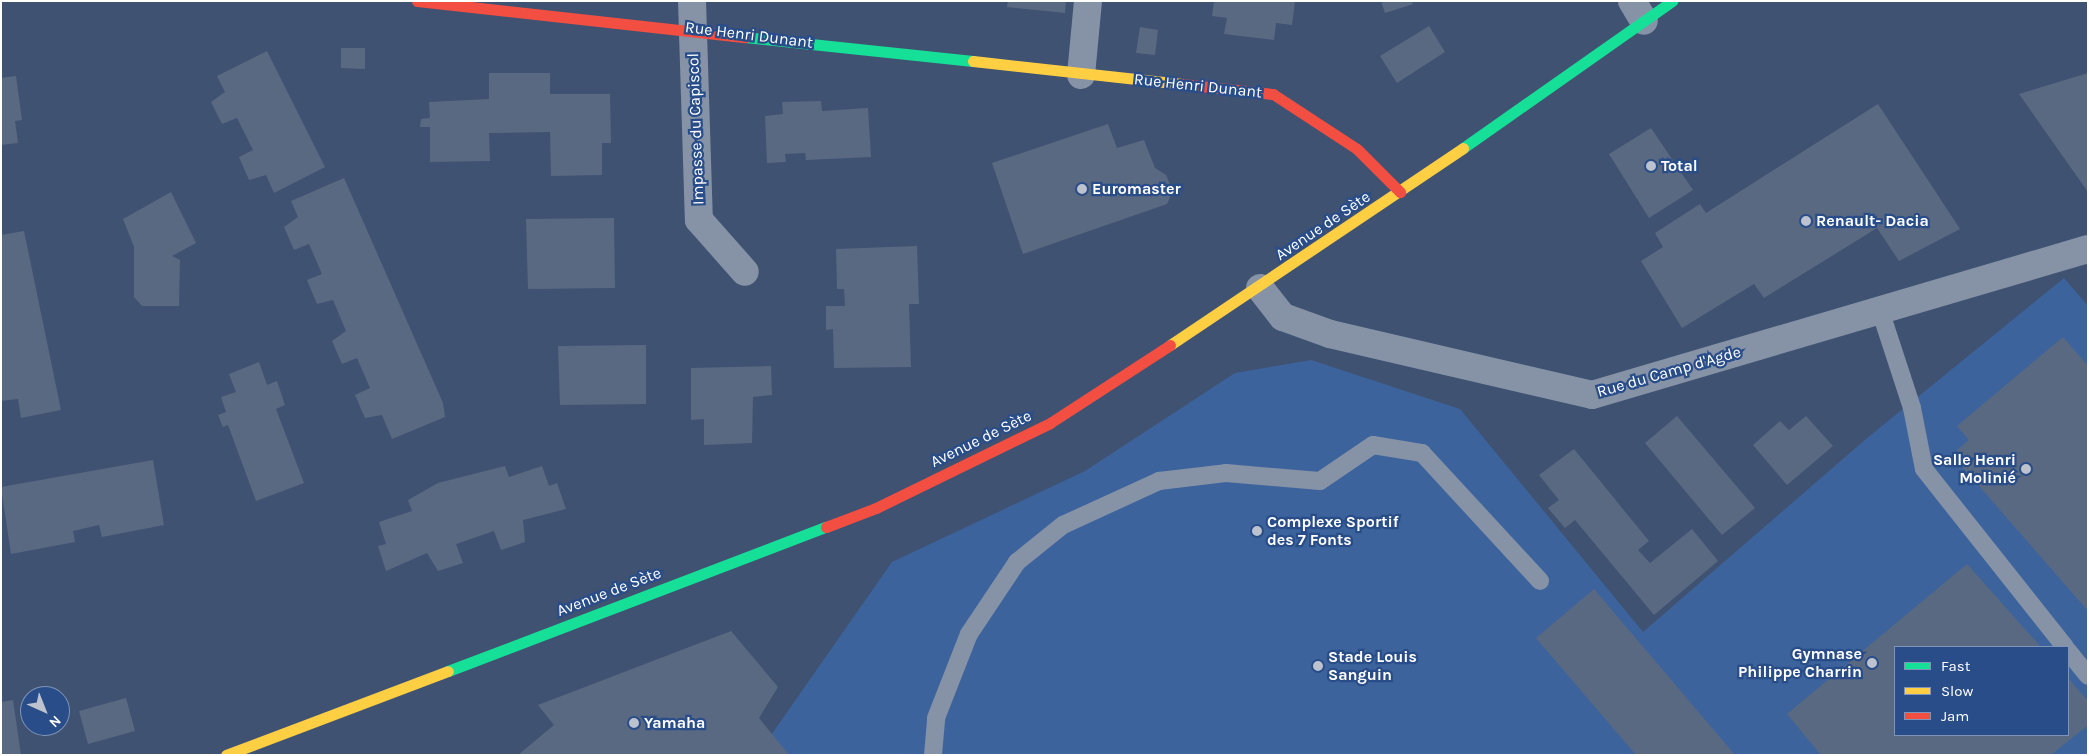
<!DOCTYPE html>
<html>
<head>
<meta charset="utf-8">
<style>
	body { margin:0 }
	#map { position:relative; width:2089px; height:756px; overflow:hidden; background:#3f5272; font-family:Karla,sans-serif }
	div>[style] { position:absolute }
	[style*='--x'] { left:calc(var(--x)*1px); top:calc(var(--y)*1px); width:calc(var(--w)*1px); rotate:calc(var(--a)*1deg) }
	.green>* { inset:0; background:#3d639d }
	.building>* { inset:0; background:#5a6982 }
	.lane>* { height:18px; margin:-9px; padding:0 9px; transform-origin:9px; border-radius:9px; background:#8693a7 }
	.street>* { height:28px; margin:-14px; padding:0 14px; transform-origin:14px; border-radius:14px; background:#8693a7 }
	.fast>* { height:11px; margin:-5.5px; padding:0 5.5px; transform-origin:5.5px; border-radius:5.5px; background:#16e098 }
	.slow>* { height:11px; margin:-5.5px; padding:0 5.5px; transform-origin:5.5px; border-radius:5.5px; background:#ffcf43 }
	.jam>* { height:11px; margin:-5.5px; padding:0 5.5px; transform-origin:5.5px; border-radius:5.5px; background:#f24e42 }
	.dots>* { width:14px; height:14px; translate:-50% -50%; box-sizing:border-box; border:2px solid #294d88; border-radius:50% }
	span { translate:-50% -50%; white-space:nowrap; text-align:center; line-height:1.15; -webkit-text-stroke:4.5px #294d88; paint-order:stroke }
	.street-label { font-size:16px; color:#fff }
	.poi-label { font-size:16px; color:#fff; font-weight:700 }
	.left { translate:0 -50%; text-align:left }
	.right { translate:-100% -50%; text-align:right }
	.frame { position:absolute; inset:0; border:2px solid #fff; pointer-events:none }
	.legend { position:absolute; left:1894px; top:646px; width:175px; height:90px; box-sizing:border-box; background:#294d88; border:1px solid #7f94b8; margin:0; padding:6px 9px; list-style:none; font-size:15px; color:#fff }
	.legend li { display:flex; align-items:center; gap:10px; height:25px }
	.legend b { width:25px; border:1px solid #7f94b8 }
	.north { position:absolute; left:20px; top:686px; width:50px; height:50px; box-sizing:border-box; background:#294d88; border:1px solid #7f94b8; border-radius:50%; rotate:136deg; font-size:14px; font-weight:700; line-height:20px; text-align:center; color:#fff }
	.north::after { content:''; display:block; margin:auto; width:18px; height:22px; background:#bcc2ce; clip-path:polygon(50% 0,100% 100%,50% 72%,0 100%) }
</style>
</head>
<body>
<div id="map">
	<div class="green">
		<i style="clip-path:polygon(evenodd,2064px 278px,2088px 306px,2088px 755px,781px 755px,769px 738px,892px 562px,1085px 471px,1235px 373px,1311px 360px,1460px 409px,1643px 632px,1866px 439px,2064px 278px,1895px 647px,2068px 647px,2068px 735px,1895px 735px,1895px 647px)"></i>
	</div>
	<div class="building">
		<i style="clip-path:polygon(1008px 1px,1066px 1px,1065px 13px,1007px 7px)"></i>
		<i style="clip-path:polygon(1214px 1px,1295px 1px,1292px 25px,1276px 23px,1274px 40px,1224px 34px,1227px 18px,1212px 16px)"></i>
		<i style="clip-path:polygon(1381px 1px,1412px 1px,1413px 4px,1385px 13px)"></i>
		<i style="clip-path:polygon(1429px 26px,1445px 52px,1397px 83px,1380px 56px)"></i>
		<i style="clip-path:polygon(1140px 27px,1158px 30px,1155px 55px,1136px 53px)"></i>
		<i style="clip-path:polygon(341px 48px,365px 48px,365px 69px,341px 68px)"></i>
		<i style="clip-path:polygon(267px 51px,325px 167px,274px 193px,266px 175px,249px 180px,239px 157px,253px 150px,237px 118px,222px 124px,211px 102px,225px 92px,217px 76px)"></i>
		<i style="clip-path:polygon(489px 73px,550px 73px,550px 94px,610px 94px,611px 143px,602px 143px,602px 175px,551px 176px,550px 132px,489px 133px,490px 161px,430px 162px,430px 127px,420px 127px,421px 119px,430px 118px,429px 102px,489px 99px)"></i>
		<i style="clip-path:polygon(2088px 73px,2088px 192px,2019px 94px)"></i>
		<i style="clip-path:polygon(16px 76px,22px 120px,15px 121px,18px 143px,1px 145px,1px 78px)"></i>
		<i style="clip-path:polygon(821px 101px,822px 111px,868px 108px,871px 157px,806px 160px,805px 153px,785px 154px,786px 162px,767px 163px,765px 116px,783px 114px,782px 102px)"></i>
		<i style="clip-path:polygon(1878px 104px,1960px 229px,1899px 261px,1877px 228px,1764px 298px,1754px 284px,1682px 328px,1641px 261px,1663px 247px,1655px 233px,1700px 204px,1706px 213px)"></i>
		<i style="clip-path:polygon(1108px 124px,1117px 148px,1144px 140px,1155px 168px,1166px 175px,1173px 191px,1167px 204px,1023px 254px,992px 163px)"></i>
		<i style="clip-path:polygon(1651px 128px,1693px 190px,1649px 218px,1609px 154px)"></i>
		<i style="clip-path:polygon(344px 178px,443px 403px,445px 417px,392px 439px,382px 415px,365px 418px,355px 395px,370px 388px,357px 358px,342px 364px,332px 341px,346px 331px,333px 300px,317px 304px,307px 280px,322px 274px,309px 244px,294px 250px,284px 227px,298px 217px,291px 201px)"></i>
		<i style="clip-path:polygon(171px 192px,196px 243px,172px 256px,180px 260px,179px 306px,142px 306px,134px 297px,134px 247px,123px 219px)"></i>
		<i style="clip-path:polygon(614px 218px,615px 288px,528px 289px,526px 219px)"></i>
		<i style="clip-path:polygon(24px 231px,61px 410px,21px 418px,18px 399px,1px 401px,1px 235px)"></i>
		<i style="clip-path:polygon(917px 246px,919px 304px,909px 304px,911px 367px,834px 368px,833px 329px,826px 330px,826px 306px,845px 306px,844px 289px,837px 289px,836px 249px)"></i>
		<i style="clip-path:polygon(2063px 337px,2088px 366px,2088px 611px,1959px 463px,1957px 450px,1969px 440px,1957px 426px)"></i>
		<i style="clip-path:polygon(646px 345px,646px 404px,560px 405px,558px 346px)"></i>
		<i style="clip-path:polygon(259px 362px,267px 385px,277px 381px,285px 405px,276px 409px,304px 483px,256px 501px,228px 425px,223px 427px,218px 415px,226px 412px,221px 397px,236px 392px,229px 374px)"></i>
		<i style="clip-path:polygon(771px 366px,772px 395px,753px 397px,752px 443px,704px 445px,704px 419px,691px 420px,691px 368px)"></i>
		<i style="clip-path:polygon(1677px 416px,1755px 508px,1722px 535px,1645px 443px)"></i>
		<i style="clip-path:polygon(1806px 416px,1833px 446px,1787px 485px,1753px 445px,1780px 421px,1789px 430px)"></i>
		<i style="clip-path:polygon(1574px 449px,1649px 541px,1638px 550px,1650px 563px,1692px 529px,1718px 561px,1654px 615px,1575px 520px,1565px 528px,1548px 508px,1559px 500px,1539px 475px)"></i>
		<i style="clip-path:polygon(153px 460px,164px 525px,102px 537px,99px 525px,73px 531px,75px 542px,11px 554px,1px 487px)"></i>
		<i style="clip-path:polygon(505px 466px,509px 477px,542px 466px,549px 486px,557px 483px,566px 509px,523px 520px,525px 542px,501px 550px,494px 531px,456px 544px,463px 563px,438px 571px,427px 553px,386px 571px,378px 546px,386px 544px,379px 522px,412px 511px,408px 500px,438px 483px)"></i>
		<i style="clip-path:polygon(1967px 564px,2041px 647px,1895px 647px,1895px 735px,2068px 735px,2068px 678px,2088px 701px,2088px 725px,2051px 755px,1821px 755px,1787px 714px)"></i>
		<i style="clip-path:polygon(1594px 589px,1735px 755px,1636px 755px,1536px 638px)"></i>
		<i style="clip-path:polygon(731px 631px,778px 687px,759px 718px,789px 755px,518px 755px,554px 725px,538px 705px)"></i>
		<i style="clip-path:polygon(126px 698px,135px 731px,88px 744px,79px 711px)"></i>
		<i style="clip-path:polygon(13px 700px,21px 755px,1px 755px,1px 702px)"></i>
	</div>
	<div class="lane">
		<i style="--x:1880;--y:310;--w:103;--a:71.9"></i>
		<i style="--x:1912;--y:408;--w:62;--a:78.9"></i>
		<i style="--x:1924;--y:469;--w:227;--a:51.6"></i>
		<i style="--x:2068;--y:651;--w:32;--a:51"></i>
		<i style="--x:933;--y:755;--w:37;--a:-85"></i>
		<i style="--x:936;--y:718;--w:90;--a:-68.6"></i>
		<i style="--x:969;--y:634;--w:87;--a:-56.3"></i>
		<i style="--x:1017;--y:562;--w:59;--a:-38.8"></i>
		<i style="--x:1063;--y:525;--w:106;--a:-24.6"></i>
		<i style="--x:1159;--y:481;--w:67;--a:-6.8"></i>
		<i style="--x:1226;--y:473;--w:94;--a:4.9"></i>
		<i style="--x:1320;--y:481;--w:64;--a:-34.2"></i>
		<i style="--x:1373;--y:445;--w:50;--a:9.3"></i>
		<i style="--x:1422;--y:453;--w:174;--a:47.3"></i>
	</div>
	<div class="street">
		<i style="--x:692;--y:1;--w:219;--a:88.2"></i>
		<i style="--x:699;--y:220;--w:69;--a:48.5"></i>
		<i style="--x:1632;--y:1;--w:23;--a:59"></i>
		<i style="--x:1081;--y:75;--w:74;--a:-84.6"></i>
		<i style="--x:1260;--y:288;--w:37;--a:52"></i>
		<i style="--x:1283;--y:317;--w:50;--a:19.9"></i>
		<i style="--x:1330;--y:334;--w:269;--a:13.1"></i>
		<i style="--x:1592;--y:395;--w:517;--a:-16.4"></i>
	</div>
	<div class="fast">
		<i style="--x:745;--y:37;--w:229;--a:6"></i>
		<i style="--x:1463;--y:148;--w:256;--a:-35.1"></i>
		<i style="--x:448;--y:671;--w:404;--a:-20.9"></i>
	</div>
	<div class="slow">
		<i style="--x:973;--y:61;--w:210;--a:6.3"></i>
		<i style="--x:1170;--y:345;--w:353;--a:-33.9"></i>
		<i style="--x:226;--y:755;--w:237;--a:-20.7"></i>
	</div>
	<div class="jam">
		<i style="--x:417;--y:1;--w:330;--a:6.3"></i>
		<i style="--x:1182;--y:84;--w:92;--a:6.3"></i>
		<i style="--x:1273;--y:94;--w:100;--a:33.2"></i>
		<i style="--x:1357;--y:149;--w:61;--a:45"></i>
		<i style="--x:826;--y:527;--w:53;--a:-20.8"></i>
		<i style="--x:876;--y:508;--w:194;--a:-26"></i>
		<i style="--x:1050;--y:423;--w:143;--a:-33"></i>
	</div>
	<div class="dots">
		<i style="left:1651px;top:166px;background:#bcc2ce"></i>
		<i style="left:1082px;top:189px;background:#bcc2ce"></i>
		<i style="left:1806px;top:221px;background:#bcc2ce"></i>
		<i style="left:2026px;top:469px;background:#bcc2ce"></i>
		<i style="left:1257px;top:531px;background:#bcc2ce"></i>
		<i style="left:1872px;top:663px;background:#bcc2ce"></i>
		<i style="left:1318px;top:666px;background:#bcc2ce"></i>
		<i style="left:634px;top:723px;background:#bcc2ce"></i>
	</div>
	<div class="street-label">
		<span style="left:749px;top:35px;rotate:7deg">Rue Henri Dunant</span>
		<span style="left:1198px;top:86px;rotate:6deg">Rue Henri Dunant</span>
		<span style="left:696px;top:129px;rotate:-92deg">Impasse du Capiscol</span>
		<span style="left:1323px;top:226px;rotate:-34deg">Avenue de Sète</span>
		<span style="left:1669px;top:372px;rotate:-16deg">Rue du Camp d'Agde</span>
		<span style="left:981px;top:439px;rotate:-26deg">Avenue de Sète</span>
		<span style="left:609px;top:592px;rotate:-21deg">Avenue de Sète</span>
	</div>
	<div class="poi-label">
		<span class="left" style="left:1661px;top:166px">Total</span>
		<span class="left" style="left:1092px;top:189px">Euromaster</span>
		<span class="left" style="left:1816px;top:221px">Renault- Dacia</span>
		<span class="right" style="left:2016px;top:469px">Salle Henri<br>Molinié</span>
		<span class="left" style="left:1267px;top:531px">Complexe Sportif<br>des 7 Fonts</span>
		<span class="right" style="left:1862px;top:663px">Gymnase<br>Philippe Charrin</span>
		<span class="left" style="left:1328px;top:666px">Stade Louis<br>Sanguin</span>
		<span class="left" style="left:644px;top:723px">Yamaha</span>
	</div>
	<div class="frame"></div>
	<ul class="legend">
	<li><b style="height:6px;background:#16e098"></b>Fast</li>
	<li><b style="height:6px;background:#ffcf43"></b>Slow</li>
	<li><b style="height:6px;background:#f24e42"></b>Jam</li>
	</ul>
	<div class="north">N</div>
</div>
</body>
</html>
